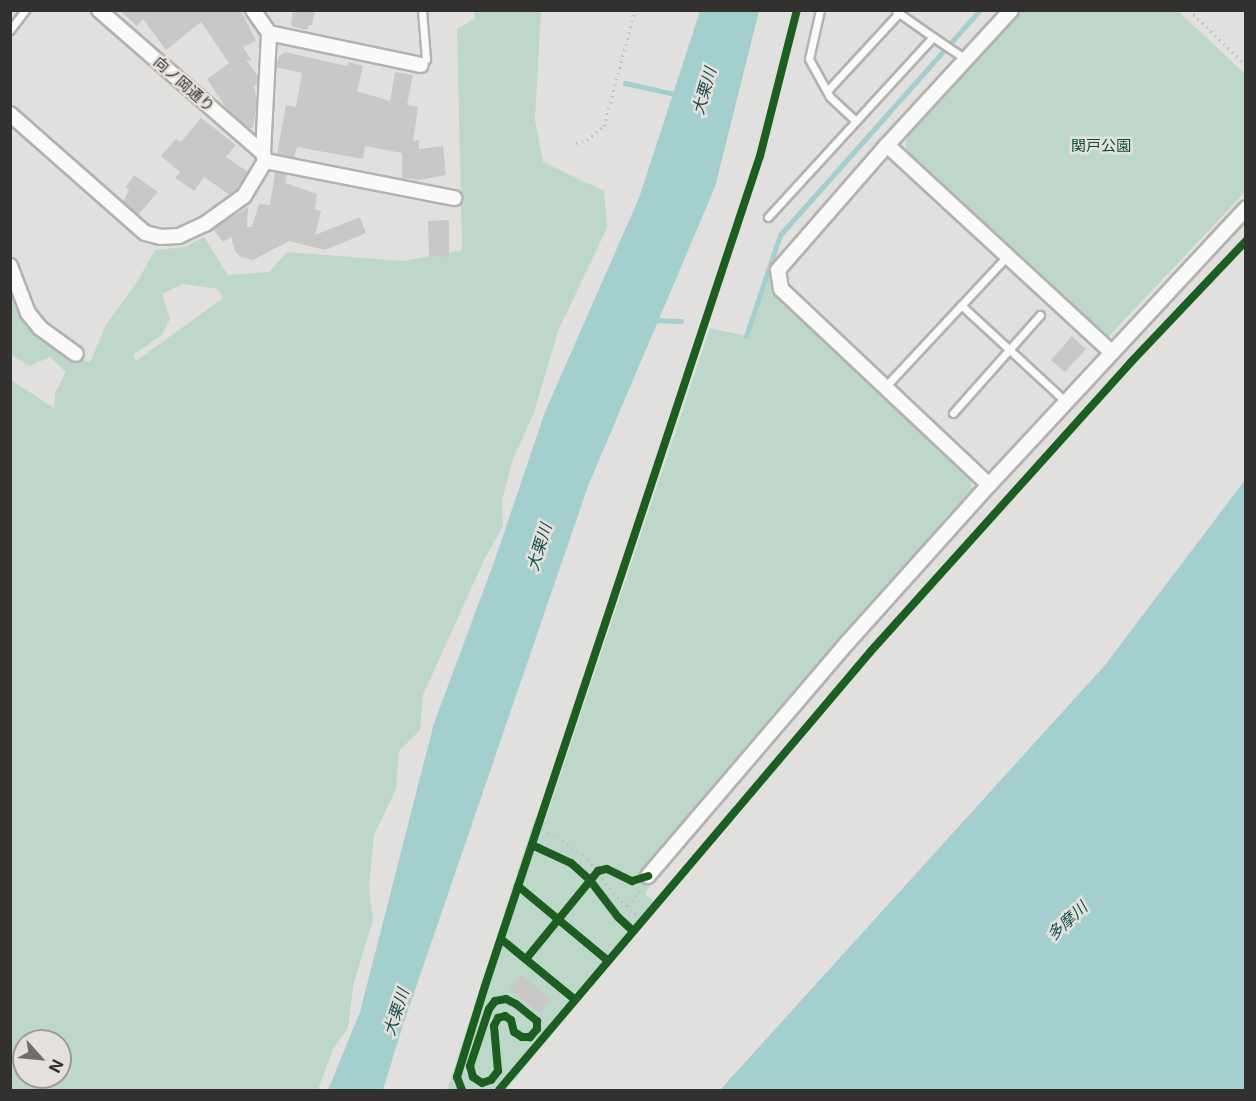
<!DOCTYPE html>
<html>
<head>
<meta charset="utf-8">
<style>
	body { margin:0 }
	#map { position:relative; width:1256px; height:1101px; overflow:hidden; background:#e2e0de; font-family:Inter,"Noto Sans JP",sans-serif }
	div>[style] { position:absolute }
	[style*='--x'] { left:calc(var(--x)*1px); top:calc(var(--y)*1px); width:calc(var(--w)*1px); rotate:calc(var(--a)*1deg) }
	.green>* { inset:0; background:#bdd8ca }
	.water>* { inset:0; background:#a4cfcf }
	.stream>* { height:5px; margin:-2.5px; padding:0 2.5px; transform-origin:2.5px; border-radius:2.5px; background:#a4cfcf }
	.building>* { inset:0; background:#cac8c7 }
	.path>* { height:3px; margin-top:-1.5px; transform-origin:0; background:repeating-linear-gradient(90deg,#c1c0bf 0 1.5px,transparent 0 6px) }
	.roads { filter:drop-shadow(2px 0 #b3b2b0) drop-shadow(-2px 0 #b3b2b0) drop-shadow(0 2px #b3b2b0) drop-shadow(0 -2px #b3b2b0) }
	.service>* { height:7px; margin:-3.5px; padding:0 3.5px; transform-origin:3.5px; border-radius:3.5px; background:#fbfafa }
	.minor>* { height:14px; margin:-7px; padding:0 7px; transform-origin:7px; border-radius:7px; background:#fbfafa }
	.cycleway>* { height:8px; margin:-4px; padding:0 4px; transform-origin:4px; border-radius:4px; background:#1b5e20 }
	span { translate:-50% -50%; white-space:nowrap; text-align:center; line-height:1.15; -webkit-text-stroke:5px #e4e1dc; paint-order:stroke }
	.street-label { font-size:15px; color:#32312f }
	.park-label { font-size:15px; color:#084d36 }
	.water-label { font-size:16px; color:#154d4e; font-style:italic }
	.frame { position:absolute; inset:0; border:12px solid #32312f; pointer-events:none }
	.north { position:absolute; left:12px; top:1029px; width:60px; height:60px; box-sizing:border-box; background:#e4e1dc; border:2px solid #9d9b97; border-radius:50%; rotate:117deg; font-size:16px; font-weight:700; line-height:24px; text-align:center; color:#32312f }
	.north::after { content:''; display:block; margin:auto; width:21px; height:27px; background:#706e6c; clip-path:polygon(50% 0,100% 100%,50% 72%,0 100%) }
</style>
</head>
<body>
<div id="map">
	<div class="green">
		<i style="clip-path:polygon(evenodd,474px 11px,541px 11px,535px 120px,543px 162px,604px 191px,607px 228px,558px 331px,534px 413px,513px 459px,502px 500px,503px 526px,485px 558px,423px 695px,420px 730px,399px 751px,396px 789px,374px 835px,369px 888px,373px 920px,354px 982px,348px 1028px,333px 1049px,318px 1090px,11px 1090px,11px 380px,54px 408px,55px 393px,66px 372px,50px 357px,30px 366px,11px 355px,10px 283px,24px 318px,76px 358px,90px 362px,107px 323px,137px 282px,155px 250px,185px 247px,204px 237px,228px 275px,269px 272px,287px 252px,403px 261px,462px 250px,457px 29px,474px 19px,474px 11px,183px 284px,218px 289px,223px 298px,136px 361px,133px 355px,162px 335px,170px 319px,162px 294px,183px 284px,474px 11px,24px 1041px,60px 1041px,60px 1077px,24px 1077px,24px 1041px)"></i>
		<i style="clip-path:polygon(1021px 11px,1178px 11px,1245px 74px,1245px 192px,1108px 337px,906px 150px,906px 139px)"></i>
		<i style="clip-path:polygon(769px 268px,778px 270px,782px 289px,969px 477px,973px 490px,851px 627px,643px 872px,654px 880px,645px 894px,659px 905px,506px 1090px,447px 1090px,535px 817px,545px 821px,710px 328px,746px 336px)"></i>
	</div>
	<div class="water">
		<i style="clip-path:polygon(700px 11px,759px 11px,715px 187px,588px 486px,402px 1028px,383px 1090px,328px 1090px,360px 1012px,434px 723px,493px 565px,545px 412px,639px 198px)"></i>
		<i style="clip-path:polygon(1245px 480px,1245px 1090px,720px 1090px,1105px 665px)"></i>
	</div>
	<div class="stream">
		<i style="--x:625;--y:83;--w:55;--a:12.5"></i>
		<i style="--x:652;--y:320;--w:29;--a:2"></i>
		<i style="--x:746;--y:336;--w:107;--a:-71.4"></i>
		<i style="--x:780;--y:235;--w:301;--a:-48.4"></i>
	</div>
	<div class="building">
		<i style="clip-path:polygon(119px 10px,241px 10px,256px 41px,243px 47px,252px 61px,246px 60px,258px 76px,257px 84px,254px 86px,257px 102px,253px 128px,248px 128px,227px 109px,207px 79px,229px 63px,201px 22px,166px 50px,143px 19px,137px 26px)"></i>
		<i style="clip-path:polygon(293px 10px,315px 10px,312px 25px,309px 25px,307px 30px,291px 26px)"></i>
		<i style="clip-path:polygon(285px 52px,347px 66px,349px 62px,363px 66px,357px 91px,390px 101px,395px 72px,413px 75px,407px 105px,418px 107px,413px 141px,419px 140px,419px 149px,443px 146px,446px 175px,419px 180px,402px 178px,402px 153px,365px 146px,363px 159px,297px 147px,294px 158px,277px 154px,286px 105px,296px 107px,302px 73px,276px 67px,279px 56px)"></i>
		<i style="clip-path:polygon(201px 118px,236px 145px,226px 157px,248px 172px,237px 190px,230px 195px,204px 177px,194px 191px,175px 178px,180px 172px,161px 156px,176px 139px,181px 142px)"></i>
		<i style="clip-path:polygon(275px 172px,287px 174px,285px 183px,317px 194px,315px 209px,321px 211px,315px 235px,360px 217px,366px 233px,325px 250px,289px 241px,253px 260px,241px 257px,235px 251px,231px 237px,223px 242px,213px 229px,248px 207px,247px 227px,252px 227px,259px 204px,270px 205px)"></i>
		<i style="clip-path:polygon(134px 175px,158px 192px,138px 215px,123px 202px,129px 190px,126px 187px)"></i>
		<i style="clip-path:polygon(449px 220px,449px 257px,429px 256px,428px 221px)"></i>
		<i style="clip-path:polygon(1072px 336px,1086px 349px,1065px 372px,1051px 360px)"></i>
		<i style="clip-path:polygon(521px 975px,551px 999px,540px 1013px,509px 989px)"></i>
	</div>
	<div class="path">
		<i style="--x:1189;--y:10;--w:79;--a:44"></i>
		<i style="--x:576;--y:143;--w:11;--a:-15"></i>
		<i style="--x:587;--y:140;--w:22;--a:-39"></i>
		<i style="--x:604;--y:126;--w:120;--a:-75"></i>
		<i style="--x:537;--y:827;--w:22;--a:27"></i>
		<i style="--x:557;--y:837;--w:38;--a:35"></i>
		<i style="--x:588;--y:859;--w:42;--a:53.7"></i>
		<i style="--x:613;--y:893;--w:38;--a:43"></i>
		<i style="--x:628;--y:906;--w:23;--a:-52"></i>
	</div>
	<div class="roads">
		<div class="service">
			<i style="--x:820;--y:10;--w:50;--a:102.7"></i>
			<i style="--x:809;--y:59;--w:43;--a:61.1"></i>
			<i style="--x:830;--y:97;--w:35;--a:43"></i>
			<i style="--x:896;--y:11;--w:45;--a:35.1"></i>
			<i style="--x:10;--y:30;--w:25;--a:-53"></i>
			<i style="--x:421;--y:65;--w:8;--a:-50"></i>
			<i style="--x:426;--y:59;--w:49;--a:-94.7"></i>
			<i style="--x:827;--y:91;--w:106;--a:-47.3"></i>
			<i style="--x:768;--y:217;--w:244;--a:-47.5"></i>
			<i style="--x:933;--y:37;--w:40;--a:34"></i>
			<i style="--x:961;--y:305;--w:143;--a:42.7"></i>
			<i style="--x:885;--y:387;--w:179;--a:-47"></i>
			<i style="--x:953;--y:413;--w:131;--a:-48.4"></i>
		</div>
		<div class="minor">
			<i style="--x:99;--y:10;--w:218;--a:41.1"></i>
			<i style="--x:263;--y:153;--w:8;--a:76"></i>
			<i style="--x:253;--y:10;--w:28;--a:55"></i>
			<i style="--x:269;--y:33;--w:155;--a:11.9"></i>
			<i style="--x:10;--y:114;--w:180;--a:41.4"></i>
			<i style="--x:145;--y:233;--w:16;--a:14"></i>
			<i style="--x:161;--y:237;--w:18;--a:-3"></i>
			<i style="--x:179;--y:236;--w:29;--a:-25"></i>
			<i style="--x:205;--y:224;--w:48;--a:-35.7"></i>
			<i style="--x:244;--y:196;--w:41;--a:-59"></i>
			<i style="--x:887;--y:145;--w:305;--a:42.7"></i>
			<i style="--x:263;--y:153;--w:120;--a:-87.1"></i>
			<i style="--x:265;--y:161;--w:193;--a:11.1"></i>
			<i style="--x:10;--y:266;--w:50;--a:69"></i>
			<i style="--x:28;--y:313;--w:19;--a:51"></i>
			<i style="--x:40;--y:328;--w:44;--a:35.8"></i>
			<i style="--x:989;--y:485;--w:286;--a:-136.7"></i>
			<i style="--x:781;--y:289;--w:19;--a:-99"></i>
			<i style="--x:778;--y:270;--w:166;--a:-48.9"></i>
			<i style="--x:887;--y:145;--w:183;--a:-47.4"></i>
			<i style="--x:648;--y:876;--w:306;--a:-49.5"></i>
			<i style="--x:847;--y:643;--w:212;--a:-48.1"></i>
			<i style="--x:989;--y:485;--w:378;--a:-47.1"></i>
		</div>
	</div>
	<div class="cycleway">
		<i style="--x:532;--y:845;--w:43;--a:24.8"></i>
		<i style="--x:571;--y:863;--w:24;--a:42"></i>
		<i style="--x:589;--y:879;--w:48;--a:52.7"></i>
		<i style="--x:618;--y:917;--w:19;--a:43"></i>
		<i style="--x:518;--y:886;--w:116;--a:39.7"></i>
		<i style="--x:501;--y:939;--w:94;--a:39.4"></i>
		<i style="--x:526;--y:959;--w:114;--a:-50.7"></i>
		<i style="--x:598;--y:871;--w:9;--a:-13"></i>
		<i style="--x:607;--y:869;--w:28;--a:26"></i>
		<i style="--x:632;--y:881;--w:17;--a:-17"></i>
		<i style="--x:506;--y:999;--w:11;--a:27"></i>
		<i style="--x:516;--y:1004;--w:27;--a:39"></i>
		<i style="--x:537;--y:1021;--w:8;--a:90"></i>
		<i style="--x:537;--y:1029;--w:11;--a:131"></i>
		<i style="--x:530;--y:1037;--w:8;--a:180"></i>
		<i style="--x:522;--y:1037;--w:9;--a:-148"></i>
		<i style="--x:514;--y:1032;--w:12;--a:-104"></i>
		<i style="--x:511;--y:1020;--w:7;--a:-146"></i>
		<i style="--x:505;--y:1016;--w:7;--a:164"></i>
		<i style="--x:498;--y:1018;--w:9;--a:117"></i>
		<i style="--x:494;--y:1026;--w:45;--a:84.9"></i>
		<i style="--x:498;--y:1071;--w:11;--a:128"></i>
		<i style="--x:491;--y:1080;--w:9;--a:162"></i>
		<i style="--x:482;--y:1083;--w:11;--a:-146"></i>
		<i style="--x:473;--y:1077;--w:11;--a:-105"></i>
		<i style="--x:470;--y:1066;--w:60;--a:-71.6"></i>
		<i style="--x:489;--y:1009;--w:10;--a:-53"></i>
		<i style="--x:495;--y:1001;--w:11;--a:-10"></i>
		<i style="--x:462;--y:1090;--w:14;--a:-111"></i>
		<i style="--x:457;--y:1077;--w:95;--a:-72.9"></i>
		<i style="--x:485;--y:986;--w:874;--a:-71.67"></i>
		<i style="--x:760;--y:156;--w:151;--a:-75.8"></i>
		<i style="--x:499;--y:1090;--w:575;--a:-49.72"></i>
		<i style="--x:871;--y:651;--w:389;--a:-48"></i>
		<i style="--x:1131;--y:362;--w:167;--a:-46.5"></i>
	</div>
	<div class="street-label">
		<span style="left:184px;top:84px;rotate:41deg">向ノ岡通り</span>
	</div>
	<div class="park-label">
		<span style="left:1101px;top:146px">関戸公園</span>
	</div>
	<div class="water-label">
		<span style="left:704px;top:91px;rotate:-74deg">大栗川</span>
		<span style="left:539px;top:547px;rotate:-73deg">大栗川</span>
		<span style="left:1067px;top:921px;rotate:-43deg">多摩川</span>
		<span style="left:396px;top:1012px;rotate:-72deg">大栗川</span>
	</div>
	<div class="frame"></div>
	<div class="north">N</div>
</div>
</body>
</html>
